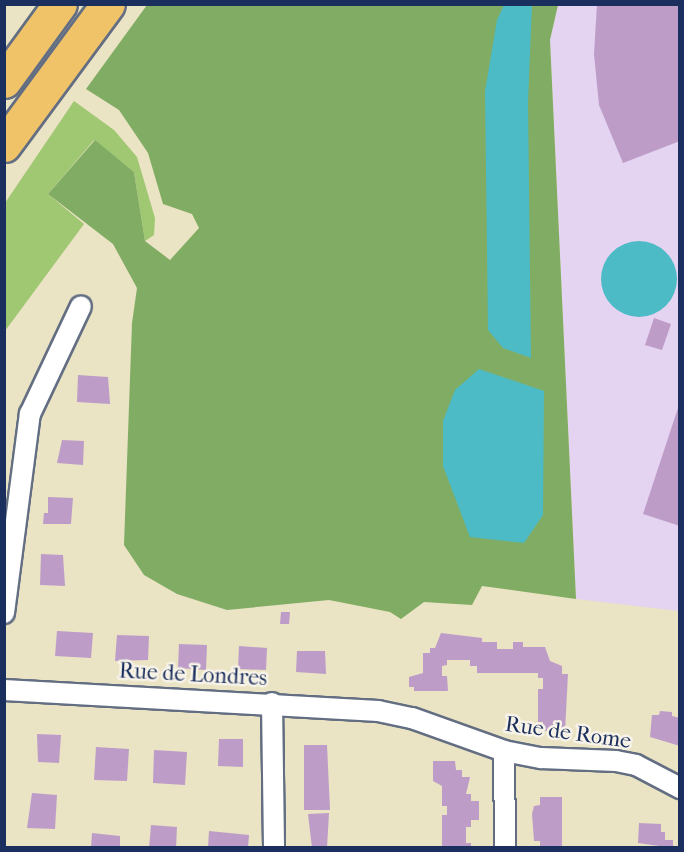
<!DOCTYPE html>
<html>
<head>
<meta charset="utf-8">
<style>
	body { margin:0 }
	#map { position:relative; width:684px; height:852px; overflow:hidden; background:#eae3c4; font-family:"IM FELL French Canon",serif }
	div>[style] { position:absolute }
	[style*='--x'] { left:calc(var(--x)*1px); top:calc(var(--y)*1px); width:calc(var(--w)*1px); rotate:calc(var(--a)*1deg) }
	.built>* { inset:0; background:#e4d3f1 }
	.green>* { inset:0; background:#a0c772 }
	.forest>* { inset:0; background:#80ac64 }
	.water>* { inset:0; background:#4dbbc6 }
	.round { border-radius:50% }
	.building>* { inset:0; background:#bd9dc8 }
	.roads { filter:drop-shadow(2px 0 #636e82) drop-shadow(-2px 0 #636e82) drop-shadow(0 2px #636e82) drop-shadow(0 -2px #636e82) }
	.minor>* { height:20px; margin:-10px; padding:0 10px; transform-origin:10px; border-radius:10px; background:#fff }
	.trunk>* { height:33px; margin:-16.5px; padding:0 16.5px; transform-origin:16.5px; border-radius:16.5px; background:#f1c369 }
	span { translate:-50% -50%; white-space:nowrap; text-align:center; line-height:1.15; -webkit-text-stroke:5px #f7f3e8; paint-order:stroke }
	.street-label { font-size:22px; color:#1b2f5e }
	.frame { position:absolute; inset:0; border:6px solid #1b2f5e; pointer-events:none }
</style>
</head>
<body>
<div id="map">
	<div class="built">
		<i style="clip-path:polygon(558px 5px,679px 5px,679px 611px,576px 599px,550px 40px)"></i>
	</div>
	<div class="green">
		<i style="clip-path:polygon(74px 101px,114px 130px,137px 157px,155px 218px,154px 235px,145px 241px,134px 172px,94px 140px,48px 194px,84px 224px,5px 331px,5px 203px)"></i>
	</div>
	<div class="forest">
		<i style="clip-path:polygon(147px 5px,558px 5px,550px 40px,576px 599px,482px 586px,472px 605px,424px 602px,401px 619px,390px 612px,329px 600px,227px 610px,177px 594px,144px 575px,124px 545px,132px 323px,137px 288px,113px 244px,48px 194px,95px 140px,134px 172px,145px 241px,170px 260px,199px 228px,192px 214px,163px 204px,148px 153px,119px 110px,86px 89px)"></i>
	</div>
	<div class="water">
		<i style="clip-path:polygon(504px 5px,532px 5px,528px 102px,531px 358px,503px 348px,488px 330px,485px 91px,497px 20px)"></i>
		<i class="round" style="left:601px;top:241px;width:76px;height:76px"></i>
		<i style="clip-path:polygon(479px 369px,544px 391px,543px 515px,524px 543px,470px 537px,443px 466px,443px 421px,455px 390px)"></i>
	</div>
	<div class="building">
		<i style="clip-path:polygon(597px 4px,680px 4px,680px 141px,623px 163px,599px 105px,594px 54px)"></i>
		<i style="clip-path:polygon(654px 318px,671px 324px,662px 350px,645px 345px)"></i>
		<i style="clip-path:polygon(78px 375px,108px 377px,110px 404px,77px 402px)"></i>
		<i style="clip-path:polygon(679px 405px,680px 405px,680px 526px,643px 514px)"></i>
		<i style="clip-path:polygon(62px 440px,84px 441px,83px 465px,57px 463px)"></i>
		<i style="clip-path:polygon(48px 497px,73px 498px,71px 524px,43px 524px,44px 513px,48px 513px)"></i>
		<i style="clip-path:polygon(41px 554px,63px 555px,65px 586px,40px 585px)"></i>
		<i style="clip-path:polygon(281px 612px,290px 612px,289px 624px,280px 624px)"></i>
		<i style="clip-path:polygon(57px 631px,93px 633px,91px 658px,55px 656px)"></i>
		<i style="clip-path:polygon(441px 633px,482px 638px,482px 642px,497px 642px,497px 649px,513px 649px,513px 642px,523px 642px,523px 647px,545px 647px,550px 661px,562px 666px,562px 674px,568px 674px,565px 731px,543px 731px,543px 722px,538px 722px,538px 689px,543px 689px,543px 678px,538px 678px,538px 673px,477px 673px,477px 666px,470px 666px,470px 660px,447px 660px,447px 665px,442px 666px,442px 676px,447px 676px,448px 691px,414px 691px,414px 687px,409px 687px,409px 677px,423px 673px,423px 653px,430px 653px,430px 648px,435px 648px)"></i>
		<i style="clip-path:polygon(117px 635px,149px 636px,148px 660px,115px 661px)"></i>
		<i style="clip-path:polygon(179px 644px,207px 645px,206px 670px,178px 668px)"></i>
		<i style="clip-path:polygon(239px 646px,267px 648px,266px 670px,238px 669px)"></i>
		<i style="clip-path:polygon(297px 651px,325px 651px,326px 674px,296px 672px)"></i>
		<i style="clip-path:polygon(660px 711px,672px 712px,672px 716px,680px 718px,680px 746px,650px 737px,652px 715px,659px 715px)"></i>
		<i style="clip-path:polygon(37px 734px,61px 735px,59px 763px,38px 762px)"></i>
		<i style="clip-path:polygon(219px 739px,243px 739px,243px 767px,218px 766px)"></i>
		<i style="clip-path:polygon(304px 745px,327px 745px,330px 810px,304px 810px)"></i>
		<i style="clip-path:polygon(96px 747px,129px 749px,127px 781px,94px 780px)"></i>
		<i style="clip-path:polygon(154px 750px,187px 752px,185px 785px,153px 783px)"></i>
		<i style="clip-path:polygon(433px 761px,455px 761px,456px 770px,462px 770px,462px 777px,470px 777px,466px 794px,471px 794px,471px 801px,479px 801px,479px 820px,471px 820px,471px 827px,466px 827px,466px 843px,471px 843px,471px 848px,442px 848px,442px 815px,447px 815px,447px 806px,442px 806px,442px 786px,433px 781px)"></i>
		<i style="clip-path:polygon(32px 793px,57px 795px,55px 829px,27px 828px)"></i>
		<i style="clip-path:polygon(540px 797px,562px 797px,562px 848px,540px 848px,540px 841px,534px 841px,532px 814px,534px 806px,540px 805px)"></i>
		<i style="clip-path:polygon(329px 813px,327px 848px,312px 848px,308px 814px)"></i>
		<i style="clip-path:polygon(639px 823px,661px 824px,661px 832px,665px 832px,665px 840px,673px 840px,673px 848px,638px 843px)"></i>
		<i style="clip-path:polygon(151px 825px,177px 827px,176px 848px,149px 848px)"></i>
		<i style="clip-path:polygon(209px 831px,249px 835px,248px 848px,208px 848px)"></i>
		<i style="clip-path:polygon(92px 833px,120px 836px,120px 848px,91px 848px)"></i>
	</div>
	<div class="roads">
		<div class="minor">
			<i style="--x:4;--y:613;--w:201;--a:-82.6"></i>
			<i style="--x:30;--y:414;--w:119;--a:-64.7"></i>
			<i style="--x:4;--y:690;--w:375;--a:3.2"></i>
			<i style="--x:378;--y:711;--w:35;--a:12"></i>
			<i style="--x:412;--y:718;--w:98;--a:19.7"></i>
			<i style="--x:504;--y:751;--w:38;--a:11"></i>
			<i style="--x:541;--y:758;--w:75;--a:2.3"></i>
			<i style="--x:616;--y:761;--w:20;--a:11"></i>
			<i style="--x:636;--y:765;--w:50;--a:27.6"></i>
			<i style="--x:272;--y:703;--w:145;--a:89.2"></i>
			<i style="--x:504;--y:751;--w:97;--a:89.4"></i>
		</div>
		<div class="trunk">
			<i style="--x:4;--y:81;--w:95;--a:-54"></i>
			<i style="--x:4;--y:145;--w:175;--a:-53.6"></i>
		</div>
	</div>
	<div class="street-label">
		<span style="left:193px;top:675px;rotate:3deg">Rue de Londres</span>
		<span style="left:568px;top:733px;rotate:8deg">Rue de Rome</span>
	</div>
	<div class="frame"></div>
</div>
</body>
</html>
